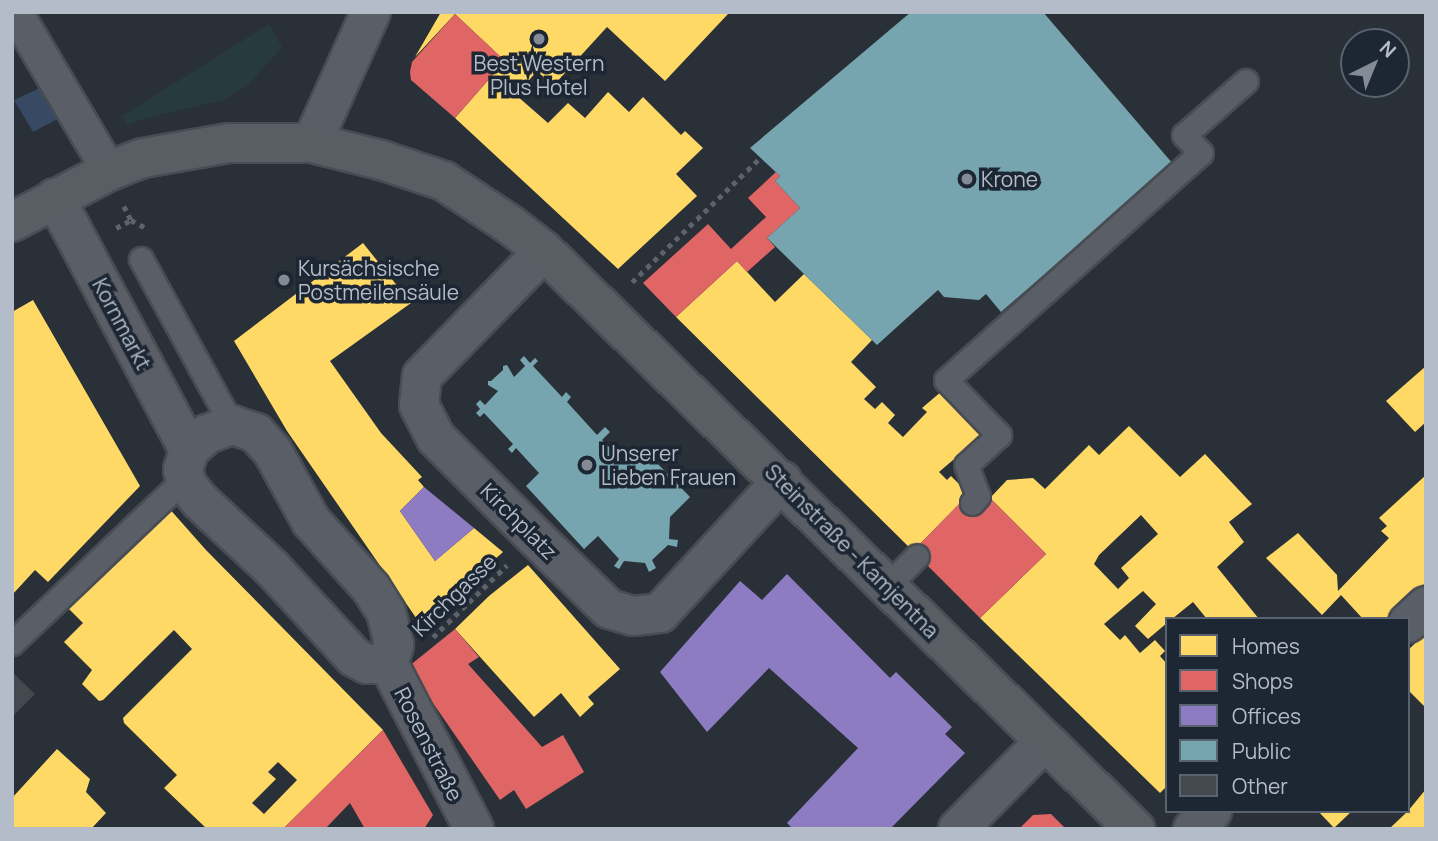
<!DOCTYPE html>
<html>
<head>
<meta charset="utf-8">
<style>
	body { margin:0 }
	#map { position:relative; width:1438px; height:841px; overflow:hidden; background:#2a3038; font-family:Manrope,sans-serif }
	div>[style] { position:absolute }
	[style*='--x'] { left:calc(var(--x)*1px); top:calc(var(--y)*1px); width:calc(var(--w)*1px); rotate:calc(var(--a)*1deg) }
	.green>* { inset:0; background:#273a3e }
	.water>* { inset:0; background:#384963 }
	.homes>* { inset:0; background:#ffd966 }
	.shops>* { inset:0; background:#e06666 }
	.offices>* { inset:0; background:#8e7cc3 }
	.public>* { inset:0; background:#76a5af }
	.building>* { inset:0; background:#444950 }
	.path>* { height:4.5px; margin-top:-2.25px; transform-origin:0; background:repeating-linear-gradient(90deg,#5d636a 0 5px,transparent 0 10px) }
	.roads { filter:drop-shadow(2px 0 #484c53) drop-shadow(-2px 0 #484c53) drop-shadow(0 2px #484c53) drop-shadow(0 -2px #484c53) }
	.service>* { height:23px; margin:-11.5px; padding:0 11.5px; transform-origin:11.5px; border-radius:11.5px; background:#5a5e66 }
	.pedestrian>* { height:33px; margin:-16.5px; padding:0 16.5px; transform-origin:16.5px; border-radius:16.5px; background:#5a5e66 }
	.minor>* { height:38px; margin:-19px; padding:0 19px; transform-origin:19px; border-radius:19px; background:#5a5e66 }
	.secondary>* { height:38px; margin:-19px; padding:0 19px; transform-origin:19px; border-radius:19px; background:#595d64 }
	.dots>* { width:19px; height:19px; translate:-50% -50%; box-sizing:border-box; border:4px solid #1d2633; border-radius:50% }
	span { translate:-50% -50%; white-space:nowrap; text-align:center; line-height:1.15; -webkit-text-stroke:7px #1d2633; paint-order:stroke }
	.poi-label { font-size:21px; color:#b4bcc9 }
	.left { translate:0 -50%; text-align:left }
	.street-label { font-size:21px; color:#b4bcc9 }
	.frame { position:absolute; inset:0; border:14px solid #b4bcc9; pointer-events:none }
	.legend { position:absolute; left:1165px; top:617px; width:245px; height:196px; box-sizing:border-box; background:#1d2633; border:2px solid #59626f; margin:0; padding:9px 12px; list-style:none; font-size:21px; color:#b4bcc9 }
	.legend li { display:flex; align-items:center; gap:14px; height:35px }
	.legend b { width:35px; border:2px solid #59626f }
	.north { position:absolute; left:1340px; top:28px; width:70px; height:70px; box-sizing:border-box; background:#1d2633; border:2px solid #59626f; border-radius:50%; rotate:43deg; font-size:19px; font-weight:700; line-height:28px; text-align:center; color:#b4bcc9 }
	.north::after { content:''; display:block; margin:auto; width:24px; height:32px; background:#848b96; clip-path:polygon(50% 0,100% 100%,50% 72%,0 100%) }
</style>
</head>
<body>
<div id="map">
	<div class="green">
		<i style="clip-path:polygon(269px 24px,282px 47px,247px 86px,224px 100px,146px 118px,127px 125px,122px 116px)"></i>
	</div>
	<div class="water">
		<i style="clip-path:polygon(49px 84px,67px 114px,33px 132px,14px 100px)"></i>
	</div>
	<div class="homes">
		<i style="clip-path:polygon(441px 12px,726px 12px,728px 14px,665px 81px,607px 27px,553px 86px,537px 71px,516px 95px,548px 123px,568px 103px,585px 118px,608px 92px,629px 112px,643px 97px,681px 135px,685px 131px,703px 148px,676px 174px,697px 196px,618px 269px,455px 118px,505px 61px,455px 14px,415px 57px)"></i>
		<i style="clip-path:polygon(363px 243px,411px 303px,330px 361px,381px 433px,422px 477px,418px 480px,424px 487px,400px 511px,435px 561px,474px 528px,503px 552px,421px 625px,287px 431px,234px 341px)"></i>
		<i style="clip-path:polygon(737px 261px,775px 302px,804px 274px,872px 340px,851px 362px,876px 387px,864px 399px,875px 409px,882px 402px,895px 415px,888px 423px,903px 437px,927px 412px,922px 408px,942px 391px,962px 413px,967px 408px,987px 431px,939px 472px,947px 480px,951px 476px,969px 494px,913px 551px,676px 317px)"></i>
		<i style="clip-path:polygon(33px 300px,140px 486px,48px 582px,35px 570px,12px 595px,12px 312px)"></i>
		<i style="clip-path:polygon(1426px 366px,1426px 422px,1415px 432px,1386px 401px)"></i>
		<i style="clip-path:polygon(evenodd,1129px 426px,1180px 477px,1205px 454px,1252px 504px,1229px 522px,1244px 542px,1217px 567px,1259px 619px,1207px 619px,1193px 602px,1172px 619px,1167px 619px,1167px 623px,1148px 639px,1135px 626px,1156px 604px,1143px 591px,1104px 624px,1120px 640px,1125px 635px,1140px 653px,1155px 640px,1165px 651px,1160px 656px,1167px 664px,1167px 786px,1160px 793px,980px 618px,1046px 554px,990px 498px,1007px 480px,1033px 478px,1045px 489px,1089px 445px,1099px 455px,1129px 426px,1141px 515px,1158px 534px,1121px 568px,1129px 578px,1118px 589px,1094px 564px,1099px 555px,1141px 515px)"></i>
		<i style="clip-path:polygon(1426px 475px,1426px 582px,1389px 619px,1363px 619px,1341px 595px,1322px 615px,1266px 558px,1298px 533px,1337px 575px,1338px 591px,1389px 538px,1381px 531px,1387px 526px,1379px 518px)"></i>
		<i style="clip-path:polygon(evenodd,167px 506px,206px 550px,383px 730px,283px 829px,207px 829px,164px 788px,177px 775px,124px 723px,123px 718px,192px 649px,174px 630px,103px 700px,99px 701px,82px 684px,92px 670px,64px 642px,83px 623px,68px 608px,167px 506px,278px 762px,297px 780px,264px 814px,252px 803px,276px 779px,268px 772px,278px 762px)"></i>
		<i style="clip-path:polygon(528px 565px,620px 669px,588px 697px,594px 704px,580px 717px,561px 693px,534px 717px,455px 629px,489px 596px)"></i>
		<i style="clip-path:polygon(1426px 633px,1426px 708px,1408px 690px,1408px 650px)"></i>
		<i style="clip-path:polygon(57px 749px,90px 779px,86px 792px,106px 813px,91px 829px,12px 829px,12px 798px)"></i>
		<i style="clip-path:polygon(1426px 789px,1426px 829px,1389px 829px,1408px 811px)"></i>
		<i style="clip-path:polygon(1318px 811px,1352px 811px,1334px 828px)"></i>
	</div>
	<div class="shops">
		<i style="clip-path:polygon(455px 14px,505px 61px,455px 118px,411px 80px,410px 72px,412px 62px)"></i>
		<i style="clip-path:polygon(776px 172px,780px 176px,775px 181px,800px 208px,767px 238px,775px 247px,747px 272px,737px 261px,676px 317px,643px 283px,708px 224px,731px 249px,766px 217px,748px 198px)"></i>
		<i style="clip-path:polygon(965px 498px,977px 510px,990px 498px,1046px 554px,980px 618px,913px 551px)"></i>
		<i style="clip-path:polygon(455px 629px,479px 657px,468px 664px,542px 747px,563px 735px,584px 772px,526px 809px,514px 790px,500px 800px,408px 667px)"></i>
		<i style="clip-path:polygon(383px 730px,433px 815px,424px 829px,365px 829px,350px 803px,325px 829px,283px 829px)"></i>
		<i style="clip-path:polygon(1051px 814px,1066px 829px,1019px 829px,1033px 815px)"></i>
	</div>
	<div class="offices">
		<i style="clip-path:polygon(424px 487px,474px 528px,435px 561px,400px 511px)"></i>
		<i style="clip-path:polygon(787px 574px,890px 678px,896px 672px,952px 727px,945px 734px,965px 753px,890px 829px,793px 829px,787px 823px,858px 748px,769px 668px,707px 732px,660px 672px,740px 581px,762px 600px)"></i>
	</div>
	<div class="public">
		<i style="clip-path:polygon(911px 12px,1043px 12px,1173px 164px,1001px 312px,986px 294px,979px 300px,944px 297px,938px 290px,877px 345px,767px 238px,800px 208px,775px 181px,780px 176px,750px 148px)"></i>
		<i style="clip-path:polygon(524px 356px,530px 363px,535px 358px,538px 361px,533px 366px,562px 397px,566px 392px,571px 397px,567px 402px,597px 435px,605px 427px,610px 432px,602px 440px,626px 464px,635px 455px,644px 465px,652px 458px,690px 497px,670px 517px,669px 539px,678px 540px,677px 547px,668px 545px,652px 560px,656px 568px,649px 572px,645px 563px,624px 561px,619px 569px,614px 566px,619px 559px,598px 536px,584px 549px,526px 486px,539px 473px,516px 448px,512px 453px,508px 449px,513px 444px,484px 413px,480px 417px,476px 413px,480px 409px,476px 404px,480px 400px,485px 405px,498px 391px,488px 385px,488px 381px,491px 381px,503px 370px,503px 366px,507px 365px,514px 377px,525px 366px,520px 360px)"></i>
	</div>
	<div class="building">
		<i style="clip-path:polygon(12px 672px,35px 694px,12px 717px)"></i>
	</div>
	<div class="path">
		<i style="--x:124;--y:206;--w:16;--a:63"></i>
		<i style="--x:131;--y:220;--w:15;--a:28"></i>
		<i style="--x:116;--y:228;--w:17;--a:-28"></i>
		<i style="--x:632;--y:282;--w:178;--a:-44.1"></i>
		<i style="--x:433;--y:637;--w:103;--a:-44.2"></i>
	</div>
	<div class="roads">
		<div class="service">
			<i style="--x:141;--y:259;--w:189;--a:61.3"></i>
			<i style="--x:972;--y:503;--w:9;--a:-49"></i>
			<i style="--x:978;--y:496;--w:33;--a:-111"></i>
			<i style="--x:966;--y:465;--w:45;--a:-42.3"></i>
			<i style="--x:999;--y:435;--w:76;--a:-133.9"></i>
			<i style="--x:946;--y:380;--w:341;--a:-41.7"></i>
			<i style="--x:1201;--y:153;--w:25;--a:-133"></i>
			<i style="--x:1184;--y:135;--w:82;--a:-41.1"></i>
			<i style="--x:887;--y:586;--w:42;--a:-45"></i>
			<i style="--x:12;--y:643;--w:239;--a:-43.6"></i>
		</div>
		<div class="pedestrian">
			<i style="--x:15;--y:12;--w:185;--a:59.4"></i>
		</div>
		<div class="minor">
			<i style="--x:312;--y:143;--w:144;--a:-65.8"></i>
			<i style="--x:55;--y:198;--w:285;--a:62"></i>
			<i style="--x:544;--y:251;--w:175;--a:134.3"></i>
			<i style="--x:422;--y:376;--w:29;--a:96"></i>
			<i style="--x:419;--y:405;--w:37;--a:63"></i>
			<i style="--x:436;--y:438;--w:143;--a:45"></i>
			<i style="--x:537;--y:539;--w:100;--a:44.2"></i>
			<i style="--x:609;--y:609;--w:25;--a:16"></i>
			<i style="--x:633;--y:616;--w:27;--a:-6"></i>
			<i style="--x:660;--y:613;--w:180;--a:-47.3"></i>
			<i style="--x:232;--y:425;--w:25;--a:18"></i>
			<i style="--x:256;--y:433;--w:25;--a:48"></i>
			<i style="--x:273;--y:452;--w:79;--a:61.2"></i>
			<i style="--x:311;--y:521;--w:90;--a:48.2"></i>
			<i style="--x:371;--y:588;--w:28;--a:58"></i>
			<i style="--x:386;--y:612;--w:34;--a:76"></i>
			<i style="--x:394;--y:645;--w:10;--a:107"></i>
			<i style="--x:391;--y:655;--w:14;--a:141"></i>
			<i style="--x:380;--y:664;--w:13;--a:180"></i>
			<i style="--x:367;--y:664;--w:15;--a:-152"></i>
			<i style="--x:354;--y:657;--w:121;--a:-132.7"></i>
			<i style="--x:272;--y:568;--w:98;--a:-137.1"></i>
			<i style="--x:200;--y:501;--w:21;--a:-129"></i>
			<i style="--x:187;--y:485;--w:16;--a:-105"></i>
			<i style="--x:183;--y:470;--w:21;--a:-73"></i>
			<i style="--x:189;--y:450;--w:24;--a:-42"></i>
			<i style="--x:207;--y:434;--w:27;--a:-20"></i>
			<i style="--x:1408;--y:623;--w:25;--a:-43"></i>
			<i style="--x:386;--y:659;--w:191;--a:62.6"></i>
			<i style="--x:958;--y:829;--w:124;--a:-45.3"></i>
			<i style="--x:1193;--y:829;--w:26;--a:-43"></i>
		</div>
		<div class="secondary">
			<i style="--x:12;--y:222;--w:110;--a:-27.7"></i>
			<i style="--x:109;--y:171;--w:36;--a:-21"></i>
			<i style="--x:143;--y:158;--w:87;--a:-9.9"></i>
			<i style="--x:229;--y:143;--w:83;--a:0"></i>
			<i style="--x:312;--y:143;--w:71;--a:13.8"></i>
			<i style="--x:381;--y:160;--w:66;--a:18.4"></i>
			<i style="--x:444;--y:181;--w:78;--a:33.5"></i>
			<i style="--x:509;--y:224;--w:44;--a:37.6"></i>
			<i style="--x:544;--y:251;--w:827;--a:44.36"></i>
		</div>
	</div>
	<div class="dots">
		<i style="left:539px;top:39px;background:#848b96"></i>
		<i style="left:967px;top:179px;background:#848b96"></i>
		<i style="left:284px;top:280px;background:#848b96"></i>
		<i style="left:587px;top:465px;background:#848b96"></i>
	</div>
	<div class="poi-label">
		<span style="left:539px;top:75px">Best Western<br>Plus Hotel</span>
		<span class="left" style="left:981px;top:179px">Krone</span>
		<span class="left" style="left:298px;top:280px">Kursächsische<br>Postmeilensäule</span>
		<span class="left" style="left:601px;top:465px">Unserer<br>Lieben Frauen</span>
	</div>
	<div class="street-label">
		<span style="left:122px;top:324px;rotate:62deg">Kornmarkt</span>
		<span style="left:519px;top:521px;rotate:45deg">Kirchplatz</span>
		<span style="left:852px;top:551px;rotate:45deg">Steinstraße - Kamjentna</span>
		<span style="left:454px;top:595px;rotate:-44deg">Kirchgasse</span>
		<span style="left:429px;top:744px;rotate:63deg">Rosenstraße</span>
	</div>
	<div class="frame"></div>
	<ul class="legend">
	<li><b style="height:19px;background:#ffd966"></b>Homes</li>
	<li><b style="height:19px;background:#e06666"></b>Shops</li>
	<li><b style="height:19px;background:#8e7cc3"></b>Offices</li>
	<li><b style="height:19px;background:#76a5af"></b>Public</li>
	<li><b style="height:19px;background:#444950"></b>Other</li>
	</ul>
	<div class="north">N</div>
</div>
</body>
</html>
